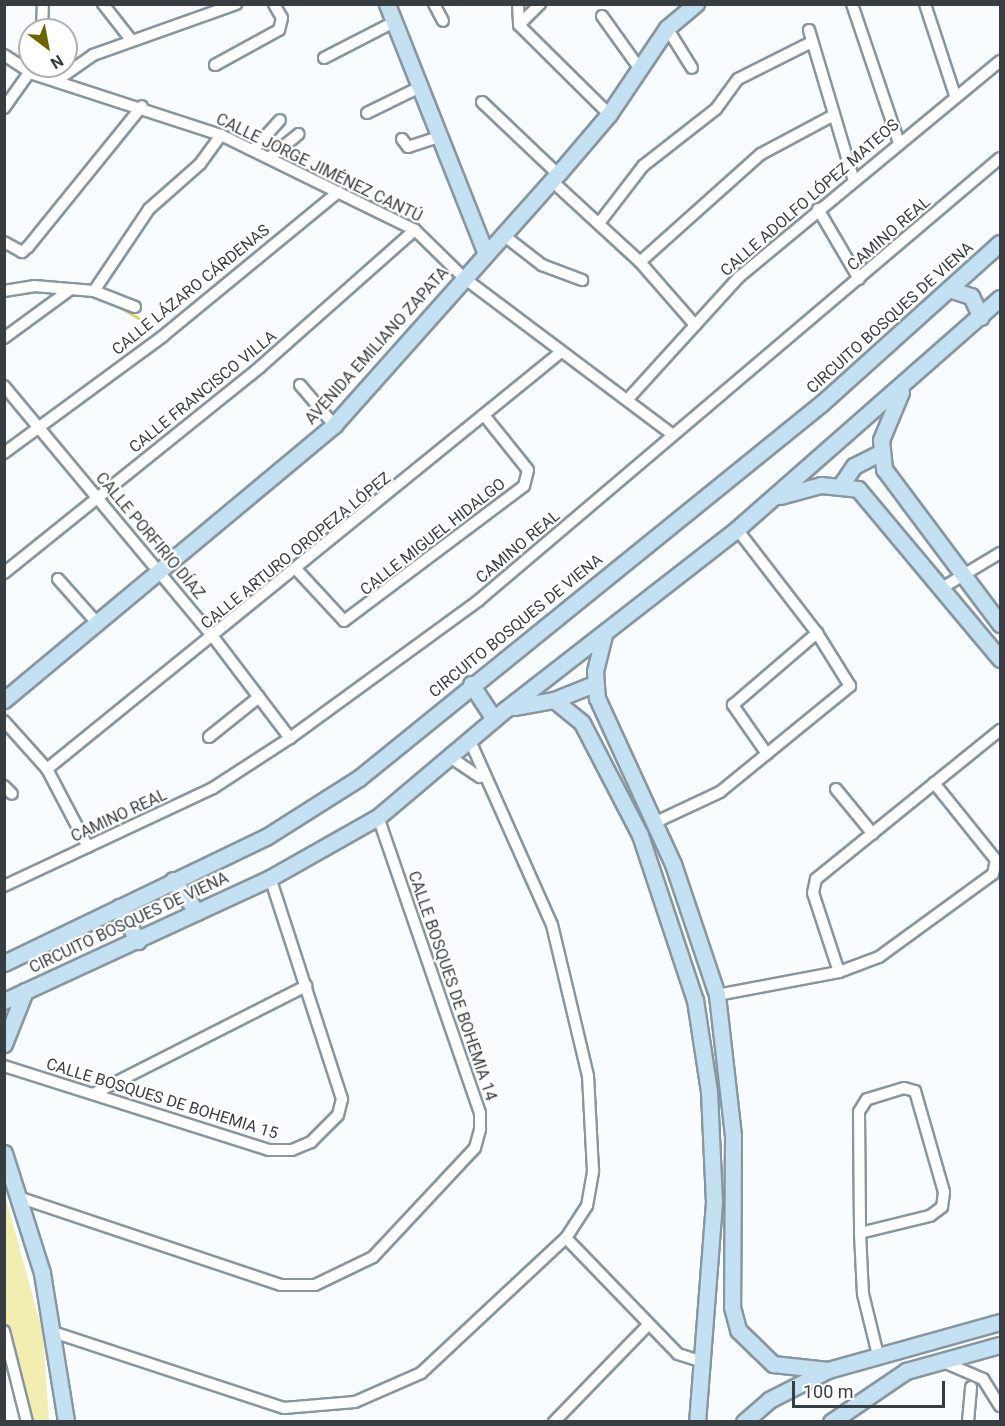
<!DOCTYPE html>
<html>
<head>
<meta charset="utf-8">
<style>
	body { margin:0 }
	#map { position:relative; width:1005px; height:1426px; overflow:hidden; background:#f9fcfe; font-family:Roboto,sans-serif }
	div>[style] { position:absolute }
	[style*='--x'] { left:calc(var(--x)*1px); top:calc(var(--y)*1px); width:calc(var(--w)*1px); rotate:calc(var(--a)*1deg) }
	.green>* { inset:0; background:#f2eeb1 }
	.stream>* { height:3px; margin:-1.5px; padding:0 1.5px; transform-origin:1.5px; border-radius:1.5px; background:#dbd46b }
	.roads { filter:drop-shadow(2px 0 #88969f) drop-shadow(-2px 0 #88969f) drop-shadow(0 2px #88969f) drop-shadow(0 -2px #88969f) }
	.street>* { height:10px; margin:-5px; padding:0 5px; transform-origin:5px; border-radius:5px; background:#fff }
	.secondary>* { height:15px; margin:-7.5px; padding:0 7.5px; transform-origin:7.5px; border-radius:7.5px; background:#c3e1f2 }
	span { translate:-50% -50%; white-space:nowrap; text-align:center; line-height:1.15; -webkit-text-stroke:4.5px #fff; paint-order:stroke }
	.street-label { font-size:16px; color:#373d41 }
	.frame { position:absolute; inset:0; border:6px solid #373d41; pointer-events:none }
	.north { position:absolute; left:18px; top:18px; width:60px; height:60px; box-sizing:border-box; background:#fff; border:2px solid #afb1b3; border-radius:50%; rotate:148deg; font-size:16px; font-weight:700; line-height:24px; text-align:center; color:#373d41 }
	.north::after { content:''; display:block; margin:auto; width:21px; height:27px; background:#6e6700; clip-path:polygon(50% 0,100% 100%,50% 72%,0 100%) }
	.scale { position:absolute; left:792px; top:1381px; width:153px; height:27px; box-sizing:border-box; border:3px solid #373d41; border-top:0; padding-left:8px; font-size:18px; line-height:21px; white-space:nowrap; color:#373d41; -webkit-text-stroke:4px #fff; paint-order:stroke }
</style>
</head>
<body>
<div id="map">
	<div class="green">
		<i style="clip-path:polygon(4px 1192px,43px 1333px,49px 1421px,25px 1421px,5px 1337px)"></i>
	</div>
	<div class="stream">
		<i style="--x:4;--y:285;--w:18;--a:-6"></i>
		<i style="--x:114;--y:304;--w:28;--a:30"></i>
	</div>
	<div class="roads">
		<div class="street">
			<i style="--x:103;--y:4;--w:47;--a:51.9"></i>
			<i style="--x:434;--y:4;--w:19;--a:62"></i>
			<i style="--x:518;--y:4;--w:21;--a:87"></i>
			<i style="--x:519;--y:25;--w:127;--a:44.7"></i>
			<i style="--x:852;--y:4;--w:144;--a:71.3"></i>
			<i style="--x:925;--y:4;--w:96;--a:71.8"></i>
			<i style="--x:602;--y:16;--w:65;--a:54.4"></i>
			<i style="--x:519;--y:25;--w:30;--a:-45"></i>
			<i style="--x:667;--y:28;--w:47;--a:58"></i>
			<i style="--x:42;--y:30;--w:26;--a:-88"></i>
			<i style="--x:809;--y:30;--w:154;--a:73.4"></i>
			<i style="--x:4;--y:55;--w:35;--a:33"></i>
			<i style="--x:33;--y:74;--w:198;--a:18"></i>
			<i style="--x:221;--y:135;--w:216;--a:26.1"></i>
			<i style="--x:415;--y:230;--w:69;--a:44.4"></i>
			<i style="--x:464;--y:278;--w:261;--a:36.9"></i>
			<i style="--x:324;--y:58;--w:79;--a:-27.2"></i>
			<i style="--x:215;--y:65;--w:73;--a:-28.7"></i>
			<i style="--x:279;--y:30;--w:12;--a:-76"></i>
			<i style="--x:282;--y:18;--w:16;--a:-120"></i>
			<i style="--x:59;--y:79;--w:42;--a:-35.2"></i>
			<i style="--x:93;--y:55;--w:152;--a:-19.6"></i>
			<i style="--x:482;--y:102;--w:105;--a:43.5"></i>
			<i style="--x:4;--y:108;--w:52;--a:-54.5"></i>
			<i style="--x:367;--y:113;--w:59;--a:-26.1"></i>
			<i style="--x:402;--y:139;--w:10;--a:53"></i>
			<i style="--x:408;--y:147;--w:33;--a:-18"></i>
			<i style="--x:253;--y:150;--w:40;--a:-48"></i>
			<i style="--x:269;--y:158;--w:38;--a:-39"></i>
			<i style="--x:552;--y:181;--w:120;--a:42.6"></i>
			<i style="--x:640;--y:262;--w:84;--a:48.9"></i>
			<i style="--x:818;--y:209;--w:81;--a:59.6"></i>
			<i style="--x:600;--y:222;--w:71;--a:-52.5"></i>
			<i style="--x:643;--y:166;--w:93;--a:-38"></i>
			<i style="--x:716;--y:109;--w:37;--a:-54"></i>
			<i style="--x:738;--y:79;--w:83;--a:-26.6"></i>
			<i style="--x:502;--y:234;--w:51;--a:37.8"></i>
			<i style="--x:542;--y:265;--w:43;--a:20.6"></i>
			<i style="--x:4;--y:242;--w:21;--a:29"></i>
			<i style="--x:22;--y:252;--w:8;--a:-40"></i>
			<i style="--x:28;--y:247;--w:181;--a:-51"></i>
			<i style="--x:640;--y:262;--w:162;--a:-41.8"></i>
			<i style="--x:761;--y:154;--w:83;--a:-28.1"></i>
			<i style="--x:4;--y:291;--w:30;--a:-9"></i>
			<i style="--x:34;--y:286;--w:60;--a:4.8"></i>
			<i style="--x:94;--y:291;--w:44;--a:21.3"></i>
			<i style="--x:94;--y:291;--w:99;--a:-56.1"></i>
			<i style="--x:149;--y:209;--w:68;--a:-41.4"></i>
			<i style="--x:200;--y:164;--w:36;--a:-54"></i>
			<i style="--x:4;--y:338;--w:83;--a:-36.2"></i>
			<i style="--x:300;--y:385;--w:52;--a:49.6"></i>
			<i style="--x:4;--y:386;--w:328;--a:50.2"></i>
			<i style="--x:214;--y:638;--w:126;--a:52.8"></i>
			<i style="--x:628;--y:399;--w:165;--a:-47.7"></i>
			<i style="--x:739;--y:277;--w:339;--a:-39.6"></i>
			<i style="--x:4;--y:453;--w:197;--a:-36.3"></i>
			<i style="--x:163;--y:336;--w:227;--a:-39.4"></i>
			<i style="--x:297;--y:570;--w:69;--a:47.3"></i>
			<i style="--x:344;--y:621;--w:225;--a:-36.9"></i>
			<i style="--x:524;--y:486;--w:16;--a:-76"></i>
			<i style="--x:528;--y:470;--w:70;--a:-128.7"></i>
			<i style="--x:4;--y:573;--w:329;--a:-38.8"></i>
			<i style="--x:260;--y:367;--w:207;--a:-41.5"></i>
			<i style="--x:58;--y:579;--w:59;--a:48.4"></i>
			<i style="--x:942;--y:588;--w:68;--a:-31.1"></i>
			<i style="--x:4;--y:721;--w:64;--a:48.1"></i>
			<i style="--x:47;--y:769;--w:88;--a:62.3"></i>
			<i style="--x:209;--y:737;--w:64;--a:-38.7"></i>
			<i style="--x:767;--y:754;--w:60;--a:-124.8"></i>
			<i style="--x:733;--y:705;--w:111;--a:-40.6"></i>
			<i style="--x:450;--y:757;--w:36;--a:34"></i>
			<i style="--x:47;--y:769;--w:662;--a:-39.05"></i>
			<i style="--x:4;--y:786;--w:11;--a:45"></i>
			<i style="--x:836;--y:789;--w:58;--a:50.6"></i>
			<i style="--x:656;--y:822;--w:71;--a:-25.1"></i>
			<i style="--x:720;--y:792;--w:168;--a:-39.2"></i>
			<i style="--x:850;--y:686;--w:62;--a:-121.9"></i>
			<i style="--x:817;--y:633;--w:131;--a:-127.6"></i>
			<i style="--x:4;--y:886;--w:231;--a:-25.1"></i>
			<i style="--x:213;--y:788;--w:92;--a:-33"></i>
			<i style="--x:290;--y:738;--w:234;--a:-36.1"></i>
			<i style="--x:479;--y:600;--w:683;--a:-40.31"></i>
			<i style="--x:839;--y:972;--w:83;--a:-108.2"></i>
			<i style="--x:813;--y:893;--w:14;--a:-78"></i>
			<i style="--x:816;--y:879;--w:237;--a:-39"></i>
			<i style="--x:717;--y:995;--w:124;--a:-10.7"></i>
			<i style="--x:839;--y:972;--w:43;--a:-20.6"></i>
			<i style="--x:879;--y:957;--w:141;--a:-36.1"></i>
			<i style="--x:993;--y:874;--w:14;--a:-78"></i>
			<i style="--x:996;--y:860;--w:99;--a:-128.8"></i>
			<i style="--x:4;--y:1066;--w:278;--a:17.6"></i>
			<i style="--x:269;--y:1150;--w:23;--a:0"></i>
			<i style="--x:292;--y:1150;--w:21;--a:-23"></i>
			<i style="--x:311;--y:1142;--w:38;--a:-45"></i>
			<i style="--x:338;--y:1115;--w:16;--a:-76"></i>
			<i style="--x:342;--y:1099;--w:232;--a:-108"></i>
			<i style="--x:95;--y:1093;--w:237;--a:-26.9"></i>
			<i style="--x:21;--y:1198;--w:274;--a:18.5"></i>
			<i style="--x:281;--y:1285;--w:34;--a:0"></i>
			<i style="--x:315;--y:1285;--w:64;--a:-25.8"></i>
			<i style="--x:373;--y:1257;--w:149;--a:-46.9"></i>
			<i style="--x:475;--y:1148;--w:20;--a:-75"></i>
			<i style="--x:480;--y:1129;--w:16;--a:-90"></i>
			<i style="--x:480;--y:1113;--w:313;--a:-109"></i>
			<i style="--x:860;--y:1233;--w:72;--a:-13.7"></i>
			<i style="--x:930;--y:1216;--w:15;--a:-37"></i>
			<i style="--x:942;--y:1207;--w:15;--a:-82"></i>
			<i style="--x:944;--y:1192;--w:105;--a:-106"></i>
			<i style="--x:915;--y:1091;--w:11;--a:-165"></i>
			<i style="--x:904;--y:1088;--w:39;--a:163"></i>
			<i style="--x:867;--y:1099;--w:15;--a:122"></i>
			<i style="--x:859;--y:1112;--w:121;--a:89.5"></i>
			<i style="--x:860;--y:1233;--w:61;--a:87.2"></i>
			<i style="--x:863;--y:1294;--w:63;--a:76.2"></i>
			<i style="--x:566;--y:1238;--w:161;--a:46"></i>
			<i style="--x:678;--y:1354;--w:23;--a:18"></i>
			<i style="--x:4;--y:1331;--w:94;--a:75.8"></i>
			<i style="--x:53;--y:1332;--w:243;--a:18.2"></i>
			<i style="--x:284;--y:1408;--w:71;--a:-4.8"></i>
			<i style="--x:355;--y:1402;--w:72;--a:-23.7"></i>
			<i style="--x:421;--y:1373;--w:198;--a:-43"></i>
			<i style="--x:566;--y:1238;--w:38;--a:-57"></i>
			<i style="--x:587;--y:1206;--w:36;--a:-80"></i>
			<i style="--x:593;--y:1171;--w:95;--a:-93"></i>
			<i style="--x:588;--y:1076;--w:155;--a:-103.4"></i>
			<i style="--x:552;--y:925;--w:201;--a:-114"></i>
			<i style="--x:941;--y:1361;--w:46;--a:23.2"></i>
			<i style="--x:983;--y:1379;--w:32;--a:58"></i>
			<i style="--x:554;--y:1422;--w:135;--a:-45.9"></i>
			<i style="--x:968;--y:1422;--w:35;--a:-85"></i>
		</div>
		<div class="secondary">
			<i style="--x:387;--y:4;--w:266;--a:68.4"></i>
			<i style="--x:949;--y:289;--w:23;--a:18"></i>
			<i style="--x:971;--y:296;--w:23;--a:65"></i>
			<i style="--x:901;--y:392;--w:52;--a:112.6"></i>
			<i style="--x:881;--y:440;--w:29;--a:84"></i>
			<i style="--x:884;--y:469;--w:194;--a:53.2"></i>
			<i style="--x:841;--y:485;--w:23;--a:-56"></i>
			<i style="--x:854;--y:466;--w:29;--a:-27"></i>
			<i style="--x:780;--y:496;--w:42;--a:-15"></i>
			<i style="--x:821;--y:485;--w:37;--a:6"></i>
			<i style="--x:858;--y:489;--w:222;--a:50.1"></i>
			<i style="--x:604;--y:635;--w:37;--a:104"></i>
			<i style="--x:595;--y:671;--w:27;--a:86"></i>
			<i style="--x:597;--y:698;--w:183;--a:65.4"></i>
			<i style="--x:673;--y:864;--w:138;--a:71.4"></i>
			<i style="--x:717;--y:995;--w:142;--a:83.5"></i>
			<i style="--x:733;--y:1136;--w:171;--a:90.3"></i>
			<i style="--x:732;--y:1307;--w:24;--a:75"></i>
			<i style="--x:738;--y:1330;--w:49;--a:44.2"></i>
			<i style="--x:773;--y:1364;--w:55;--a:6.2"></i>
			<i style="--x:471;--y:684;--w:42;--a:56.7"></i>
			<i style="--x:4;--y:700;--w:430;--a:-39.8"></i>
			<i style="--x:334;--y:425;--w:336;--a:-48.3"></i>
			<i style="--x:558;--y:174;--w:79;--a:-49.6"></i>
			<i style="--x:609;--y:114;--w:104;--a:-56"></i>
			<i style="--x:667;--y:28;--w:38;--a:-40"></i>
			<i style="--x:554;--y:700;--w:43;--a:-21.8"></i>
			<i style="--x:514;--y:707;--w:41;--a:-9.9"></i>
			<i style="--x:554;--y:700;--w:36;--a:39"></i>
			<i style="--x:582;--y:723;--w:126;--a:62.6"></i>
			<i style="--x:640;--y:835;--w:174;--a:71.6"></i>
			<i style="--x:695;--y:1000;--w:93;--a:81.3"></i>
			<i style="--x:709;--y:1092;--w:110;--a:87.4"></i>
			<i style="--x:714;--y:1202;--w:221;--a:94.4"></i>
			<i style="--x:173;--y:880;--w:40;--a:53"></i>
			<i style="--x:119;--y:907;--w:39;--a:61"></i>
			<i style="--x:4;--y:963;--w:291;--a:-25.7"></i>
			<i style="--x:266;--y:837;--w:110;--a:-32.4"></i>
			<i style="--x:359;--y:778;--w:596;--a:-39.01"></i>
			<i style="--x:822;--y:403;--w:239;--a:-42"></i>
			<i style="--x:4;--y:1001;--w:293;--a:-24.8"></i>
			<i style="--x:270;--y:878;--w:124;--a:-29.5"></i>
			<i style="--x:378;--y:817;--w:167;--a:-40.2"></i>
			<i style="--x:506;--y:709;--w:293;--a:-37.9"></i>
			<i style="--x:737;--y:529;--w:350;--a:-41.3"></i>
			<i style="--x:4;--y:1044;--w:57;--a:-68.4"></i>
			<i style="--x:4;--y:1153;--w:126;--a:72.4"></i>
			<i style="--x:42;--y:1273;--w:151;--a:80.8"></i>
			<i style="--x:744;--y:1422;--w:33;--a:-41"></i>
			<i style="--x:769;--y:1400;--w:66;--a:-27"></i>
			<i style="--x:828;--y:1370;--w:179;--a:-15.6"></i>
			<i style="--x:831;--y:1422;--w:91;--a:-34.2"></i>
			<i style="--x:906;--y:1371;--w:98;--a:-15.5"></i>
		</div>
	</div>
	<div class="street-label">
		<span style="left:319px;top:168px;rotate:26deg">CALLE JORGE JIMÉNEZ CANTÚ</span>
		<span style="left:810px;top:198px;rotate:-41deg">CALLE ADOLFO LÓPEZ MATEOS</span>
		<span style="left:889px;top:234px;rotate:-41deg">CAMINO REAL</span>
		<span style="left:191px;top:290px;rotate:-39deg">CALLE LÁZARO CÁRDENAS</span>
		<span style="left:890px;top:318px;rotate:-42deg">CIRCUITO BOSQUES DE VIENA</span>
		<span style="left:377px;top:346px;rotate:-48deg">AVENIDA EMILIANO ZAPATA</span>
		<span style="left:203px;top:392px;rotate:-39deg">CALLE FRANCISCO VILLA</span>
		<span style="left:150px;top:536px;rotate:50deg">CALLE PORFIRIO DÍAZ</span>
		<span style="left:433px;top:537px;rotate:-38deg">CALLE MIGUEL HIDALGO</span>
		<span style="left:518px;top:547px;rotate:-40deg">CAMINO REAL</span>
		<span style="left:296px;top:551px;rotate:-39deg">CALLE ARTURO OROPEZA LÓPEZ</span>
		<span style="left:516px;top:626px;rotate:-39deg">CIRCUITO BOSQUES DE VIENA</span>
		<span style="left:119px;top:816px;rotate:-25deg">CAMINO REAL</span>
		<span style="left:129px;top:923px;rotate:-25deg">CIRCUITO BOSQUES DE VIENA</span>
		<span style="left:452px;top:986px;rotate:71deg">CALLE BOSQUES DE BOHEMIA 14</span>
		<span style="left:162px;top:1099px;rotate:17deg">CALLE BOSQUES DE BOHEMIA 15</span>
	</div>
	<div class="frame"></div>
	<div class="north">N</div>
	<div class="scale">100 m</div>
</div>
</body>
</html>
